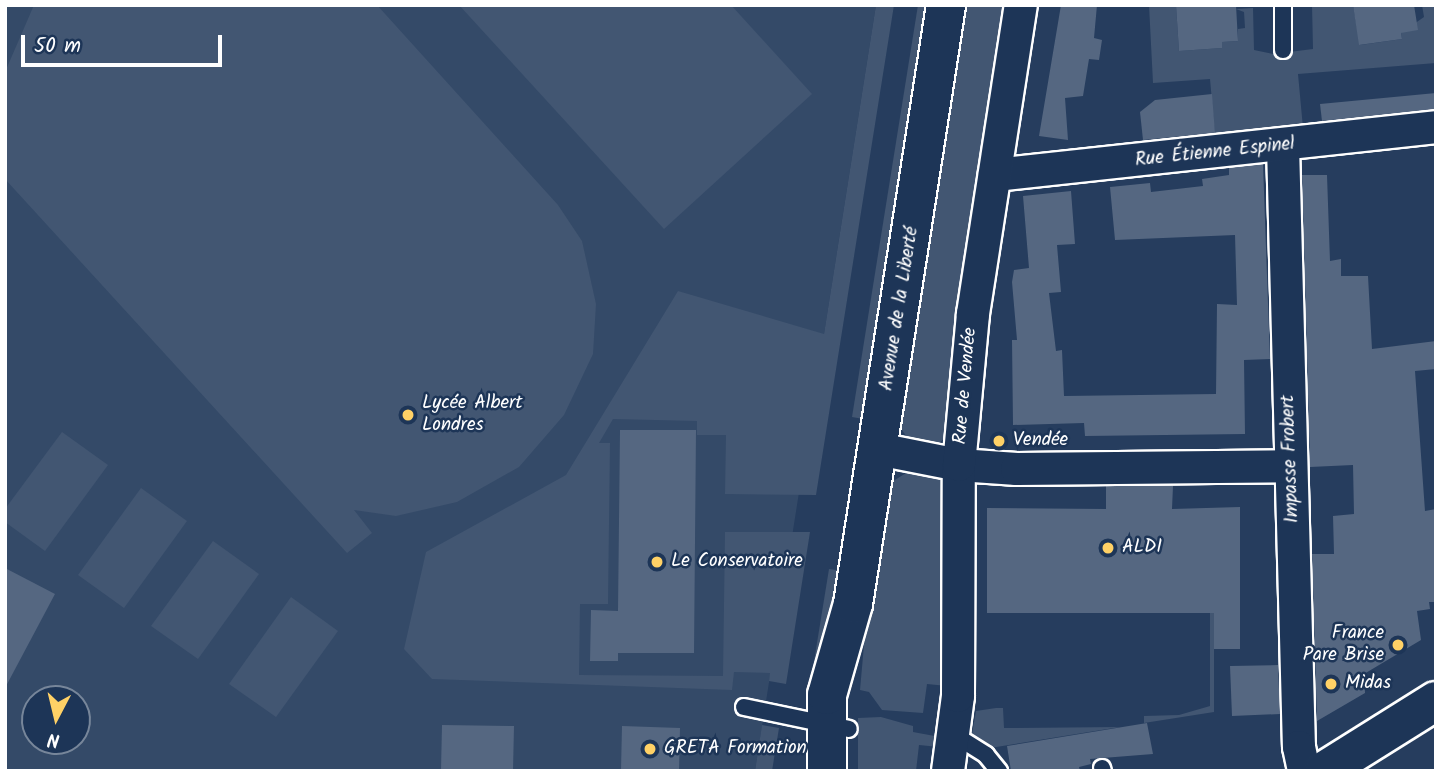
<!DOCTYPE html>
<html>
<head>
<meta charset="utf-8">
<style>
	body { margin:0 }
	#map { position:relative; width:1441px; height:776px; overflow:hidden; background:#263d5e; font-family:Kalam,sans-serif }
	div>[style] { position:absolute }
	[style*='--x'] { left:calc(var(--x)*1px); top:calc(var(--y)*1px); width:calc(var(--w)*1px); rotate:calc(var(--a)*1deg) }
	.built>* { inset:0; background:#344a68 }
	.green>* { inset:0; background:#425672 }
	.building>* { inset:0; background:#556781 }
	.roads { filter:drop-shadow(2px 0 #fff) drop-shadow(-2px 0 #fff) drop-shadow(0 2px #fff) drop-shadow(0 -2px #fff) }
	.lane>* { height:16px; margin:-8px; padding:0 8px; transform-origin:8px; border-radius:8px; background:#1d3557 }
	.street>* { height:32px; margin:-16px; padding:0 16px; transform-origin:16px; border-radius:16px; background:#1d3557 }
	.primary>* { height:38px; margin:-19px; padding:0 19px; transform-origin:19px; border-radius:19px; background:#1d3557 }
	.dots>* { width:19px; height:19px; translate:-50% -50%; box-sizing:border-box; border:4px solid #1d3557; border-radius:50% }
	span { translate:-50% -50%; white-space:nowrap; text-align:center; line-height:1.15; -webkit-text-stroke:5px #1d3557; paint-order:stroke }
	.street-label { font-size:19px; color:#fff }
	.poi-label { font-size:19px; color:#fff }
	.left { translate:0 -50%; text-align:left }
	.right { translate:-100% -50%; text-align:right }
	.frame { position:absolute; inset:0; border:7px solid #fff; pointer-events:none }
	.north { position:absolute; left:21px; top:685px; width:70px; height:70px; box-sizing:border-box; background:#1d3557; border:2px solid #77869a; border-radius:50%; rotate:187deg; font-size:19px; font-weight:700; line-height:28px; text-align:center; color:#fff }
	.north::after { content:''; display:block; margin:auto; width:24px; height:32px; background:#ffd166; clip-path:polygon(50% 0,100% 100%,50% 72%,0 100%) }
	.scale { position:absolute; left:21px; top:35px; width:201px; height:32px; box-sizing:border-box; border:4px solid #fff; border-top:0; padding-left:9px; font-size:21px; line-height:24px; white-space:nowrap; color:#fff; -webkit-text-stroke:5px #1d3557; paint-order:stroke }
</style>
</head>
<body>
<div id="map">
	<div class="built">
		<i style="clip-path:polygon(evenodd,5px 5px,876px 5px,755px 771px,5px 771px,5px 5px,35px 699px,77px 699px,77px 741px,35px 741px,35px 699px)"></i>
	</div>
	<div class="green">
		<i style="clip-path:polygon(34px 5px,377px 5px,558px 205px,582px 241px,596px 304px,593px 354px,564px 415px,519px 467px,457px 502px,396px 516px,354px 510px,372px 533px,347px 553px,5px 179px,5px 72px)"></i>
		<i style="clip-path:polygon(459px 5px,731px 5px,812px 94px,664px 229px)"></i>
		<i style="clip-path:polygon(876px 5px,894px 5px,816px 495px,725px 494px,726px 435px,697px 435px,697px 421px,613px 419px,599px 443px,610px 443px,608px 604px,580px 604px,579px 675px,723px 676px,725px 532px,810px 532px,786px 684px,769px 681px,770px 673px,734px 672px,732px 690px,432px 679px,404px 649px,426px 552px,566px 475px,678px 291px,824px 334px)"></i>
		<i style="clip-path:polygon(918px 5px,934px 5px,869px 420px,852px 417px)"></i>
		<i style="clip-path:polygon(962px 5px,1009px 5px,948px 435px,935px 447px,910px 441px,898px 425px)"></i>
		<i style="clip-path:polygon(1149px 5px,1176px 5px,1179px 51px,1222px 48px,1222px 42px,1238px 41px,1238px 29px,1245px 28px,1244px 12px,1236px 9px,1253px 8px,1254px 50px,1273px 54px,1313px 49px,1312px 5px,1353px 5px,1360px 45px,1402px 39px,1401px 33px,1424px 17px,1422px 5px,1436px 5px,1436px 63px,1298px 74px,1303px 128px,1215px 136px,1210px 79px,1153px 83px)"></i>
		<i style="clip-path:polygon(62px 432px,108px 465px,45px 551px,5px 522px,5px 509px)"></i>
		<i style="clip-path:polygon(911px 470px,937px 475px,944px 481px,947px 686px,927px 684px,923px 713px,882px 710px,869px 692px,860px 690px,867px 611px,890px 483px)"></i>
		<i style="clip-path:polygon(141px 488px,187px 521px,124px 608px,78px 575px)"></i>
		<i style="clip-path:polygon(213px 541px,259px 574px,198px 659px,151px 626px)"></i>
		<i style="clip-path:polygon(829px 569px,844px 571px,810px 686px)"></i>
		<i style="clip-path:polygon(291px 597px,338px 631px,276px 717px,229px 684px)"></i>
		<i style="clip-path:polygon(1210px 613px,1214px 613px,1214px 712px,1144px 723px,1144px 716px,1179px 715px,1210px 706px)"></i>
		<i style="clip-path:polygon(996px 708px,1003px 708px,1004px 728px,1120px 727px,990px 748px,972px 734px,976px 711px)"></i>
		<i style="clip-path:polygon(881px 717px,913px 726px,913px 732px,940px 737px,939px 747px,919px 745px,916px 771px,858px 771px,858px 718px)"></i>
		<i style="clip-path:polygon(762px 725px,779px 728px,772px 771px,755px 771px)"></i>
	</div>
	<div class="building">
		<i style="clip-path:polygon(1061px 5px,1097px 5px,1094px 38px,1102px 40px,1099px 60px,1089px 59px,1083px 96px,1065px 98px,1068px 140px,1039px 136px)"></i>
		<i style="clip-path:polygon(1176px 5px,1236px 5px,1238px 41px,1222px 42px,1222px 48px,1179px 51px)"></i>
		<i style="clip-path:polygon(1353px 5px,1414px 5px,1418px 30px,1401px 33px,1402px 39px,1359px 45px)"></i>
		<i style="clip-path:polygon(1436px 93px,1436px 109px,1322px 121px,1320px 104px)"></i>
		<i style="clip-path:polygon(1212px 94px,1215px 133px,1143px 140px,1140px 112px,1155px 100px)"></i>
		<i style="clip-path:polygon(1263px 164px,1270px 359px,1244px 360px,1245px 434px,1085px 436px,1084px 423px,1013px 425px,1012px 340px,1017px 340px,1012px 282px,1014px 270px,1029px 268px,1023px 196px,1071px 191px,1075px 244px,1057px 245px,1061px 292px,1049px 293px,1056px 351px,1062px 350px,1064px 396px,1216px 394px,1217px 304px,1237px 305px,1235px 235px,1115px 240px,1110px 187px,1150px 183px,1151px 192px,1203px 186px,1202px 179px,1229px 175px,1229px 168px)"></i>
		<i style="clip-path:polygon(1302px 175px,1327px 175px,1330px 261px,1341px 259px,1341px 276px,1368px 276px,1372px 349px,1436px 341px,1436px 369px,1415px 371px,1425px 511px,1436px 509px,1436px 602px,1429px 602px,1430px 609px,1417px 611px,1421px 640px,1364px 674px,1365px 693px,1317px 721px,1312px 554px,1334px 554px,1333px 516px,1354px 514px,1353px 465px,1310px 467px)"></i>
		<i style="clip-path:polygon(620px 430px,696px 430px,694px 653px,618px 653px,618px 661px,590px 661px,591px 610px,618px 611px)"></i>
		<i style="clip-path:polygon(1106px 486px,1173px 486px,1172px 509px,1240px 507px,1240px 649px,1214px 649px,1214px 613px,987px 613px,987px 508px,1106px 509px)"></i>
		<i style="clip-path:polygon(5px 568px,55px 594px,5px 688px)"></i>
		<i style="clip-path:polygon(1278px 665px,1280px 714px,1232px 716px,1230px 666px)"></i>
		<i style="clip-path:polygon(1147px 723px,1153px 754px,1090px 759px,1091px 764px,1079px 767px,1080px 771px,1011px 771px,1007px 746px)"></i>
		<i style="clip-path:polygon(442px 725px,514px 726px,513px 771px,441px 771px)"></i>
		<i style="clip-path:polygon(622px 726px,680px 728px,679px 771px,621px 771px)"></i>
	</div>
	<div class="roads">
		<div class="lane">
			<i style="--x:1283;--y:5;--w:45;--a:90"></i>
			<i style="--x:744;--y:707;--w:107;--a:11.8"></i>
			<i style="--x:953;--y:734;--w:39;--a:32"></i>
			<i style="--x:986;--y:755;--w:21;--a:51"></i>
			<i style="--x:1102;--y:768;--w:3;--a:72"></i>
		</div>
		<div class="street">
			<i style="--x:1283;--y:146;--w:601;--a:88.48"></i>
			<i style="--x:1299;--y:747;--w:25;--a:78"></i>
			<i style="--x:995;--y:175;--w:444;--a:-6.2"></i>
			<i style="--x:878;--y:449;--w:83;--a:11.2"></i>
			<i style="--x:959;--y:465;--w:58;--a:3.9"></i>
			<i style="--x:1017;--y:469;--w:274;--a:-0.6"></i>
			<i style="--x:948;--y:771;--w:76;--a:-82.4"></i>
			<i style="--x:958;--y:696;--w:231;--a:-89.8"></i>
			<i style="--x:959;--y:465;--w:152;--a:-84.7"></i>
			<i style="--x:973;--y:314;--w:313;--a:-81.2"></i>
		</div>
		<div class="primary">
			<i style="--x:827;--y:771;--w:76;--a:-90"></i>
			<i style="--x:827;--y:695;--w:95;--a:-74.1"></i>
			<i style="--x:853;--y:604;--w:606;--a:-81.17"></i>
			<i style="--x:1324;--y:771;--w:132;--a:-32"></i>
		</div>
	</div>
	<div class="dots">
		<i style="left:408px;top:415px;background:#ffd166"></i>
		<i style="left:999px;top:441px;background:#ffd166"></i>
		<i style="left:1108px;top:548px;background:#ffd166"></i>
		<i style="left:657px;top:562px;background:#ffd166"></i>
		<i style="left:1398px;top:645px;background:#ffd166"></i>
		<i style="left:1331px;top:684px;background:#ffd166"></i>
		<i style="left:650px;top:749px;background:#ffd166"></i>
	</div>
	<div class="street-label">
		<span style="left:1215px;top:153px;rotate:-6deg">Rue Étienne Espinel</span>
		<span style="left:900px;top:309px;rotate:-81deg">Avenue de la Liberté</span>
		<span style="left:966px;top:386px;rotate:-85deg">Rue de Vendée</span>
		<span style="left:1291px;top:459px;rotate:-92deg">Impasse Frobert</span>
	</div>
	<div class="poi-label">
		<span class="left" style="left:422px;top:415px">Lycée Albert<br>Londres</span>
		<span class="left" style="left:1013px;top:441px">Vendée</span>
		<span class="left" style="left:1122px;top:548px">ALDI</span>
		<span class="left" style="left:671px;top:562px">Le Conservatoire</span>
		<span class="right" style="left:1384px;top:645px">France<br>Pare Brise</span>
		<span class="left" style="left:1345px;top:684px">Midas</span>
		<span class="left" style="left:664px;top:749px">GRETA Formation</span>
	</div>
	<div class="frame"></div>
	<div class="north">N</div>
	<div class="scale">50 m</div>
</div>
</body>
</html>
